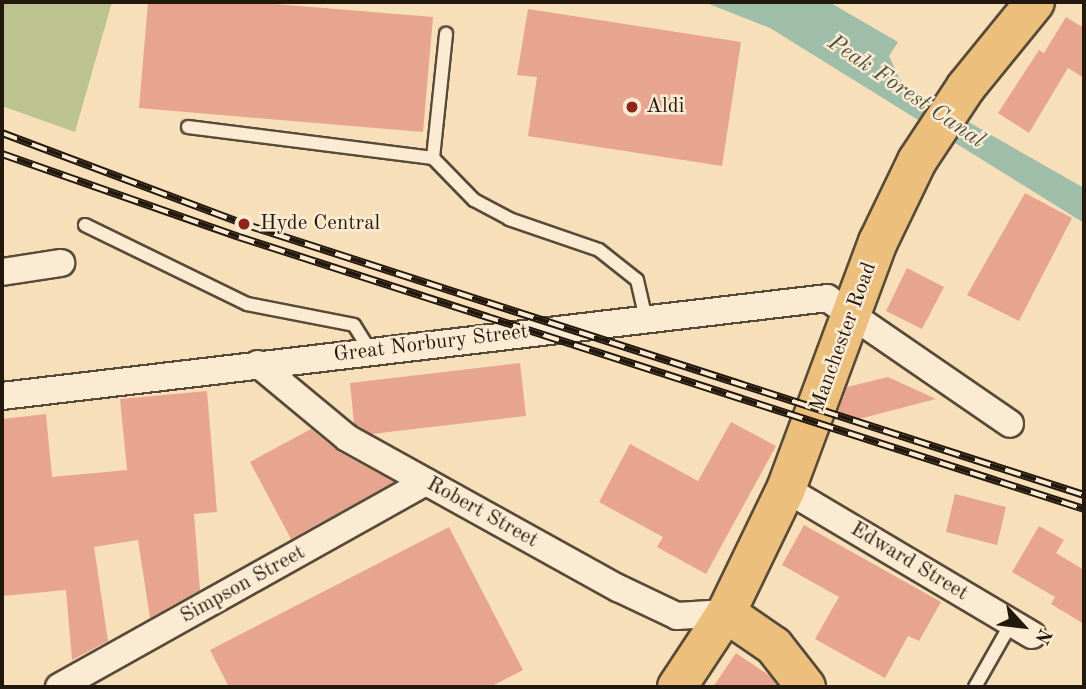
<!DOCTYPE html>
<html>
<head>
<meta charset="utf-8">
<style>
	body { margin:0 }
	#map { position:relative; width:1086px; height:689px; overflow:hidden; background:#f7e0b9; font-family:"Old Standard TT",serif }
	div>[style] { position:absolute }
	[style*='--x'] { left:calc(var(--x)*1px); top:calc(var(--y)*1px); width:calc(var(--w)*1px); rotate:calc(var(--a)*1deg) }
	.green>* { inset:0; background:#bcc290 }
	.water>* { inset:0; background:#9ebeaa }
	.building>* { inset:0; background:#e7a48f }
	.roads { filter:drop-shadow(2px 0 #584a38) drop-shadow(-2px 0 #584a38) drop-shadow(0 2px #584a38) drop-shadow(0 -2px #584a38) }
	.service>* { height:12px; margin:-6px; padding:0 6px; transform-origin:6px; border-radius:6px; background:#faebd2 }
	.minor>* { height:26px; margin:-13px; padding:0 13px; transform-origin:13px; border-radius:13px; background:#faebd2 }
	.primary>* { height:38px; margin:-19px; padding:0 19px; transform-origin:19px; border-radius:19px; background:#ecc07c }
	.rail>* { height:8px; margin-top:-4px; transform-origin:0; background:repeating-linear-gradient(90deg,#faebd2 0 16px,#23180d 0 32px); box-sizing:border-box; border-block:2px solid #23180d }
	.dots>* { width:19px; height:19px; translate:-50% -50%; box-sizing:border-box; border:4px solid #faebd2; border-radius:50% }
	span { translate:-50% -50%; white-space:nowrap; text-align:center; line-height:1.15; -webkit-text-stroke:5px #faebd2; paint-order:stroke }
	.poi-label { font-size:21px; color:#23180d }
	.left { translate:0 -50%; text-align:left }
	.street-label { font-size:21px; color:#23180d }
	.water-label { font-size:23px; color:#4e5244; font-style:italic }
	.frame { position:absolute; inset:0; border:4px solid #23180d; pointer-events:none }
	.north { position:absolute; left:988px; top:591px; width:70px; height:70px; -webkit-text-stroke:5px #faebd2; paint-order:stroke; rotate:117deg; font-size:19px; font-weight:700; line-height:28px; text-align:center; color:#23180d }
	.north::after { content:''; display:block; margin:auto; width:24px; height:32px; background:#23180d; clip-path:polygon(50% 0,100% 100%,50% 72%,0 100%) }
</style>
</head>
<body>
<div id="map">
	<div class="green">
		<i style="clip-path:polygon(2px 2px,112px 2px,75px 132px,2px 106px)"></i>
	</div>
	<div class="water">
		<i style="clip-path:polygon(704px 2px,829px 2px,898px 42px,889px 56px,902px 84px,1084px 188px,1084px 223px,770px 28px)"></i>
	</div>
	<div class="building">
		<i style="clip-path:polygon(148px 2px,250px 2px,433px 17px,423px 132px,139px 108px)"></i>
		<i style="clip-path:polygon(528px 9px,741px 42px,722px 166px,528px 136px,537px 77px,517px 75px)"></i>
		<i style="clip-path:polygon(1066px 17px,1084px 28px,1084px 78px,1068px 68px,1029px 133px,998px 113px,1039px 50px,1044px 53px)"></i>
		<i style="clip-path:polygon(1025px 193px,1072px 218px,1019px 321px,967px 295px)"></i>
		<i style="clip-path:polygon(907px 268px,944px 287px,922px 329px,886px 311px)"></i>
		<i style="clip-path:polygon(520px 363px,526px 416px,372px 434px,354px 424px,350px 383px)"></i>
		<i style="clip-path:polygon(888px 377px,936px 399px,855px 420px,837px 414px,847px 387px)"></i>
		<i style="clip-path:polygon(207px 391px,217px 512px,194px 514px,200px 590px,150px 618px,138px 540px,94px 547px,108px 641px,72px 660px,66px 590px,2px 596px,2px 419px,46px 414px,52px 477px,127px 470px,120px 399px)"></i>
		<i style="clip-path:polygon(731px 422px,776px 446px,706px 574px,657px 547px,663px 537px,599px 502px,630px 444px,698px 481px)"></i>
		<i style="clip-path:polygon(311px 429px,339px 452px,394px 482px,291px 539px,250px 462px)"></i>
		<i style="clip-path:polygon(955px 494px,1006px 507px,997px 545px,946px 532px)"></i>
		<i style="clip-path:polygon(804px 525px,941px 602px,919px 641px,908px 636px,885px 678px,815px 639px,839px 597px,782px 565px)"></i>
		<i style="clip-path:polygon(1039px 526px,1064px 540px,1056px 553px,1084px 570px,1084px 624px,1051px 604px,1055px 597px,1012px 572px)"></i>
		<i style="clip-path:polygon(449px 527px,523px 670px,490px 687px,229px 687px,210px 650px)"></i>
		<i style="clip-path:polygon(736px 653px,770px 676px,778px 687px,713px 687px)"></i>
	</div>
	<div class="roads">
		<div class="service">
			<i style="--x:188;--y:127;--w:247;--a:7.2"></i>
			<i style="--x:433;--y:158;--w:59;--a:45.7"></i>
			<i style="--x:474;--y:200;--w:40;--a:28"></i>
			<i style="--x:509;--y:219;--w:95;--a:19"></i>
			<i style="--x:599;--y:250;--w:48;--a:38.3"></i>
			<i style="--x:637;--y:280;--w:40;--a:77"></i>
			<i style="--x:433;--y:158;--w:125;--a:-84"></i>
			<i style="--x:85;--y:225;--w:180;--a:26"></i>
			<i style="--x:247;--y:304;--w:109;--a:11.1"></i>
			<i style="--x:354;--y:325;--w:31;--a:58"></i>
			<i style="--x:975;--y:687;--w:75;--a:-60.4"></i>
		</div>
		<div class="minor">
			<i style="--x:2;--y:272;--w:60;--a:-8.7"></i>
			<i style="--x:258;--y:364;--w:116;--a:39.7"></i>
			<i style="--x:347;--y:438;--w:310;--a:29"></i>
			<i style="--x:618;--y:588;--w:65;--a:25.4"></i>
			<i style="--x:677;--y:616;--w:49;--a:-3.5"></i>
			<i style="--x:2;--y:396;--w:831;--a:-6.77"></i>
			<i style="--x:827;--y:298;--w:222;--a:34.5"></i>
			<i style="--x:786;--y:489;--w:286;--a:30.7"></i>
			<i style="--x:59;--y:687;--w:420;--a:-29.2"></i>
		</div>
		<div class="primary">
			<i style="--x:726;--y:613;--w:58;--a:34.5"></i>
			<i style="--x:774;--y:646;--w:52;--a:52"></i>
			<i style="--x:677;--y:687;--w:89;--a:-56.5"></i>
			<i style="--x:726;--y:613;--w:138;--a:-64.2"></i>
			<i style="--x:786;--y:489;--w:264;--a:-69.6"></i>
			<i style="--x:878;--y:242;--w:90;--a:-64.3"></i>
			<i style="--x:917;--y:161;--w:89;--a:-56.5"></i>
			<i style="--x:966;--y:87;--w:109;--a:-50.9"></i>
		</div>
	</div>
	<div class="rail">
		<i style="--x:2;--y:133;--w:259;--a:20.6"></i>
		<i style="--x:244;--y:224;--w:883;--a:17.88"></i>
		<i style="--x:2;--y:154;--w:251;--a:19.3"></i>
		<i style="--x:239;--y:237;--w:888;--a:17.84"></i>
	</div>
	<div class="dots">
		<i style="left:632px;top:107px;background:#8f2418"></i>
		<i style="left:244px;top:224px;background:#8f2418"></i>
	</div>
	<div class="poi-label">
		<span class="left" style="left:646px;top:107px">Aldi</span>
		<span class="left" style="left:260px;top:224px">Hyde Central</span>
	</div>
	<div class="street-label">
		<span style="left:844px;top:337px;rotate:-70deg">Manchester Road</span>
		<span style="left:431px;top:344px;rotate:-7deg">Great Norbury Street</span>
		<span style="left:482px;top:513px;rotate:29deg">Robert Street</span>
		<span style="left:909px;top:562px;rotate:31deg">Edward Street</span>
		<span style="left:243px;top:585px;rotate:-29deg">Simpson Street</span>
	</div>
	<div class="water-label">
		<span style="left:906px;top:92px;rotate:34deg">Peak Forest Canal</span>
	</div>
	<div class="frame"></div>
	<div class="north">N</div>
</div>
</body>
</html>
